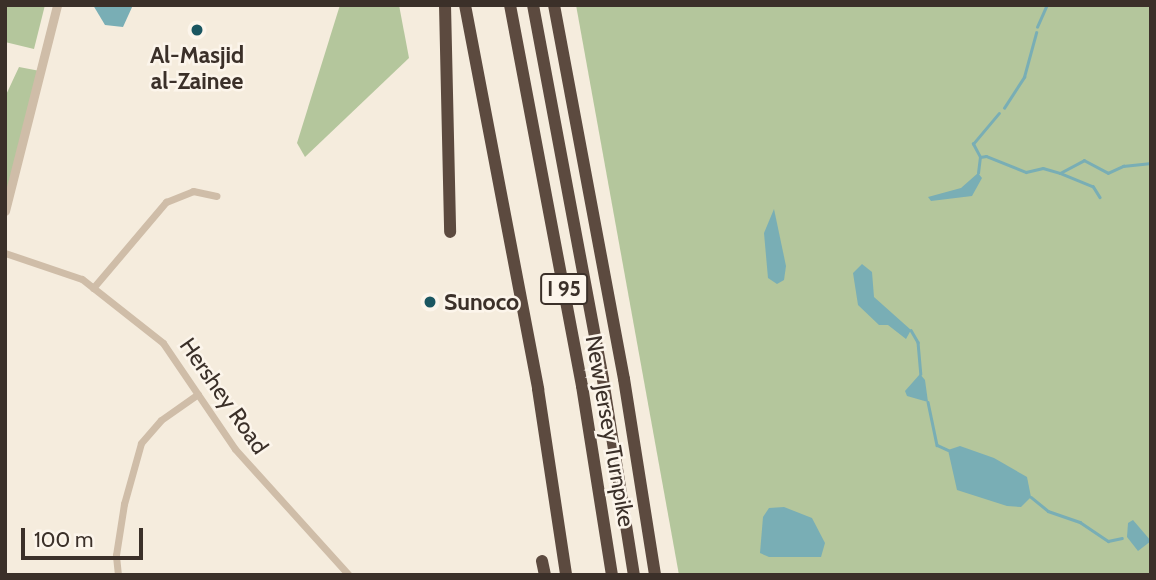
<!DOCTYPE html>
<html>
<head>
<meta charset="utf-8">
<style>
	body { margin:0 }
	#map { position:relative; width:1156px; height:580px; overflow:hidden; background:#f5ecdd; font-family:Cabin,sans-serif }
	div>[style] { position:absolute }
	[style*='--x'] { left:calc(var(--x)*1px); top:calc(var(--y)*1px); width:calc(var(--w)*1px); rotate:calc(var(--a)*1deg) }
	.green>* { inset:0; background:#b4c69c }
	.water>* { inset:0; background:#79aeb5 }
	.stream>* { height:2.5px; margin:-1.25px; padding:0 1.25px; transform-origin:1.25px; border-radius:1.25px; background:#79aeb5 }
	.minor>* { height:7px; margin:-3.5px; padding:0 3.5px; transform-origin:3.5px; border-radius:3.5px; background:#cfbda8 }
	.tertiary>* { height:9px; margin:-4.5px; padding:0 4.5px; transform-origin:4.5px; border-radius:4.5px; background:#cfbda8 }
	.motorway>* { height:12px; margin:-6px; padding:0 6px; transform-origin:6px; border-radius:6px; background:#5c4a3f }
	.dots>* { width:19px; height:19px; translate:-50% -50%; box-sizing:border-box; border:4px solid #fcf5eb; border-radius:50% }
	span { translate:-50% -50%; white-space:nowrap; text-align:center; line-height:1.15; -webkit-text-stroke:5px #fcf5eb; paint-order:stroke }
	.shield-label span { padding:2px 5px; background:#fcf5eb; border:2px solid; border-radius:5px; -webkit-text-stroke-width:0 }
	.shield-label { font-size:21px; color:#3b3029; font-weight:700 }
	.poi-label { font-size:23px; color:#3b3029; font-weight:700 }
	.left { translate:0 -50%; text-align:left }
	.street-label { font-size:23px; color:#3b3029 }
	.frame { position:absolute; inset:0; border:7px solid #3b3029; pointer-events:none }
	.scale { position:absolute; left:21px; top:528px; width:122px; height:32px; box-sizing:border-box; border:4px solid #3b3029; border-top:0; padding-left:9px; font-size:21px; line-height:24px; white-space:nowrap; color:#3b3029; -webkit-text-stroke:5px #fcf5eb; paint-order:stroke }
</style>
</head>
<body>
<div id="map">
	<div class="green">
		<i style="clip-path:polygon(5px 5px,45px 5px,34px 49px,5px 42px)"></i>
		<i style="clip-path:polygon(340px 5px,399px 5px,409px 58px,305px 157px,297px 143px)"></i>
		<i style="clip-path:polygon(576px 5px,1151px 5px,1151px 575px,679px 575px)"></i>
		<i style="clip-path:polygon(19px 67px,40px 71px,5px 211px,5px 97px)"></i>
	</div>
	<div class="water">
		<i style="clip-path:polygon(93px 5px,133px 5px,123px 27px,105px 25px)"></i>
		<i style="clip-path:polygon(978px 173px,982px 178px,972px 196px,931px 201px,928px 197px,961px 188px)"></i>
		<i style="clip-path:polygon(774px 209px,786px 266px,784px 280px,777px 284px,768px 278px,764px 233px)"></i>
		<i style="clip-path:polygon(862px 264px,872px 272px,874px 297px,911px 330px,906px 339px,888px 325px,879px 325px,858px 305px,853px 273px)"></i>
		<i style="clip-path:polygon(920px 374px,925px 380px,928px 402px,907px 396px,905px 391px)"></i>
		<i style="clip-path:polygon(960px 446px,994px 458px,1027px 477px,1031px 497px,1021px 507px,1007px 506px,957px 490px,948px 450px)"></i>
		<i style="clip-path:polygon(784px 507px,812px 518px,825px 543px,821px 557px,769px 557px,760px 553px,763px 517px,769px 508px)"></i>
		<i style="clip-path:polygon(1133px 520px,1151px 541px,1138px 551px,1127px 537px,1128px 523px)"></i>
	</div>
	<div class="stream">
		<i style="--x:1037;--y:27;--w:24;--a:-66"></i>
		<i style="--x:1004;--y:108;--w:37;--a:-57"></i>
		<i style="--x:1024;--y:77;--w:46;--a:-74.7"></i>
		<i style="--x:980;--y:157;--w:15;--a:-118"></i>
		<i style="--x:973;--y:144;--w:40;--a:-50"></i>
		<i style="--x:978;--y:173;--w:16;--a:-83"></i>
		<i style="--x:980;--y:157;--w:6;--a:-9"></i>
		<i style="--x:986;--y:156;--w:43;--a:21.8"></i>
		<i style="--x:1026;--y:172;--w:17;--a:-13"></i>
		<i style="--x:1043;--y:168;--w:18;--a:16"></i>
		<i style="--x:1060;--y:173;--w:27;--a:-28"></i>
		<i style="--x:1084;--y:160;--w:27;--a:28"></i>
		<i style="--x:1108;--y:173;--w:17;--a:-25"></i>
		<i style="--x:1123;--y:166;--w:28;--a:-6"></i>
		<i style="--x:1060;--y:173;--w:35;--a:22"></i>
		<i style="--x:1093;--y:186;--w:13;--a:58"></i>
		<i style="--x:911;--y:330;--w:14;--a:60"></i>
		<i style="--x:918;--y:342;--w:32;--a:85"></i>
		<i style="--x:928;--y:402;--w:44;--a:78.2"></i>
		<i style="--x:937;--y:445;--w:12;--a:24"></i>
		<i style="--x:1031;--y:497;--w:22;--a:39"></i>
		<i style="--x:1048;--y:511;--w:34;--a:19"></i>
		<i style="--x:1080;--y:522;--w:34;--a:34"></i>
		<i style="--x:1108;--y:541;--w:14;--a:-12"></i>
	</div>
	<div class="minor">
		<i style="--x:5;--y:253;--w:81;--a:18.7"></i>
		<i style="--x:82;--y:279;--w:103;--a:38.3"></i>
		<i style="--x:163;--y:343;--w:128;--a:55.8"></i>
		<i style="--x:235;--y:449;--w:170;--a:47.9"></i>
		<i style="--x:93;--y:288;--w:113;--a:-49.7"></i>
		<i style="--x:166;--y:202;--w:29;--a:-22"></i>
		<i style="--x:193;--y:191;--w:24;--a:12"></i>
		<i style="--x:118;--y:575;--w:20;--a:-96"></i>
		<i style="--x:116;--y:555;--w:52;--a:-81.1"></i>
		<i style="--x:124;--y:504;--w:63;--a:-74.4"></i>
		<i style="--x:141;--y:443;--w:30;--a:-49"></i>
		<i style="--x:161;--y:420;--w:45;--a:-35.1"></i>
	</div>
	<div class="tertiary">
		<i style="--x:5;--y:211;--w:212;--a:-75.8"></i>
	</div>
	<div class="motorway">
		<i style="--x:445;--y:5;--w:227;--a:88.7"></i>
		<i style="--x:465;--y:5;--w:391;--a:79.2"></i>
		<i style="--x:538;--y:389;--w:188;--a:81.4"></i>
		<i style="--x:510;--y:5;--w:388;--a:79.3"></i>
		<i style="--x:582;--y:386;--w:191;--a:81"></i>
		<i style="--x:533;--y:5;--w:381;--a:79.4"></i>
		<i style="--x:603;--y:380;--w:197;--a:81"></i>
		<i style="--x:554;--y:5;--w:380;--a:79.4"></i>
		<i style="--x:624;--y:379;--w:198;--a:81"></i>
		<i style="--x:542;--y:561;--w:14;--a:78"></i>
	</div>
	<div class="dots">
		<i style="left:197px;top:30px;background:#1a5661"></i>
		<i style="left:430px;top:302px;background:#1a5661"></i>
	</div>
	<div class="shield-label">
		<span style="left:564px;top:289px">I 95</span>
	</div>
	<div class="poi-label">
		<span style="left:197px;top:68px">Al-Masjid<br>al-Zainee</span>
		<span class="left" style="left:444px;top:302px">Sunoco</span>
	</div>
	<div class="street-label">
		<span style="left:224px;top:396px;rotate:55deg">Hershey Road</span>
		<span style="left:610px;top:431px;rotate:80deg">New Jersey Turnpike</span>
	</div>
	<div class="frame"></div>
	<div class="scale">100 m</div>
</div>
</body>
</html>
